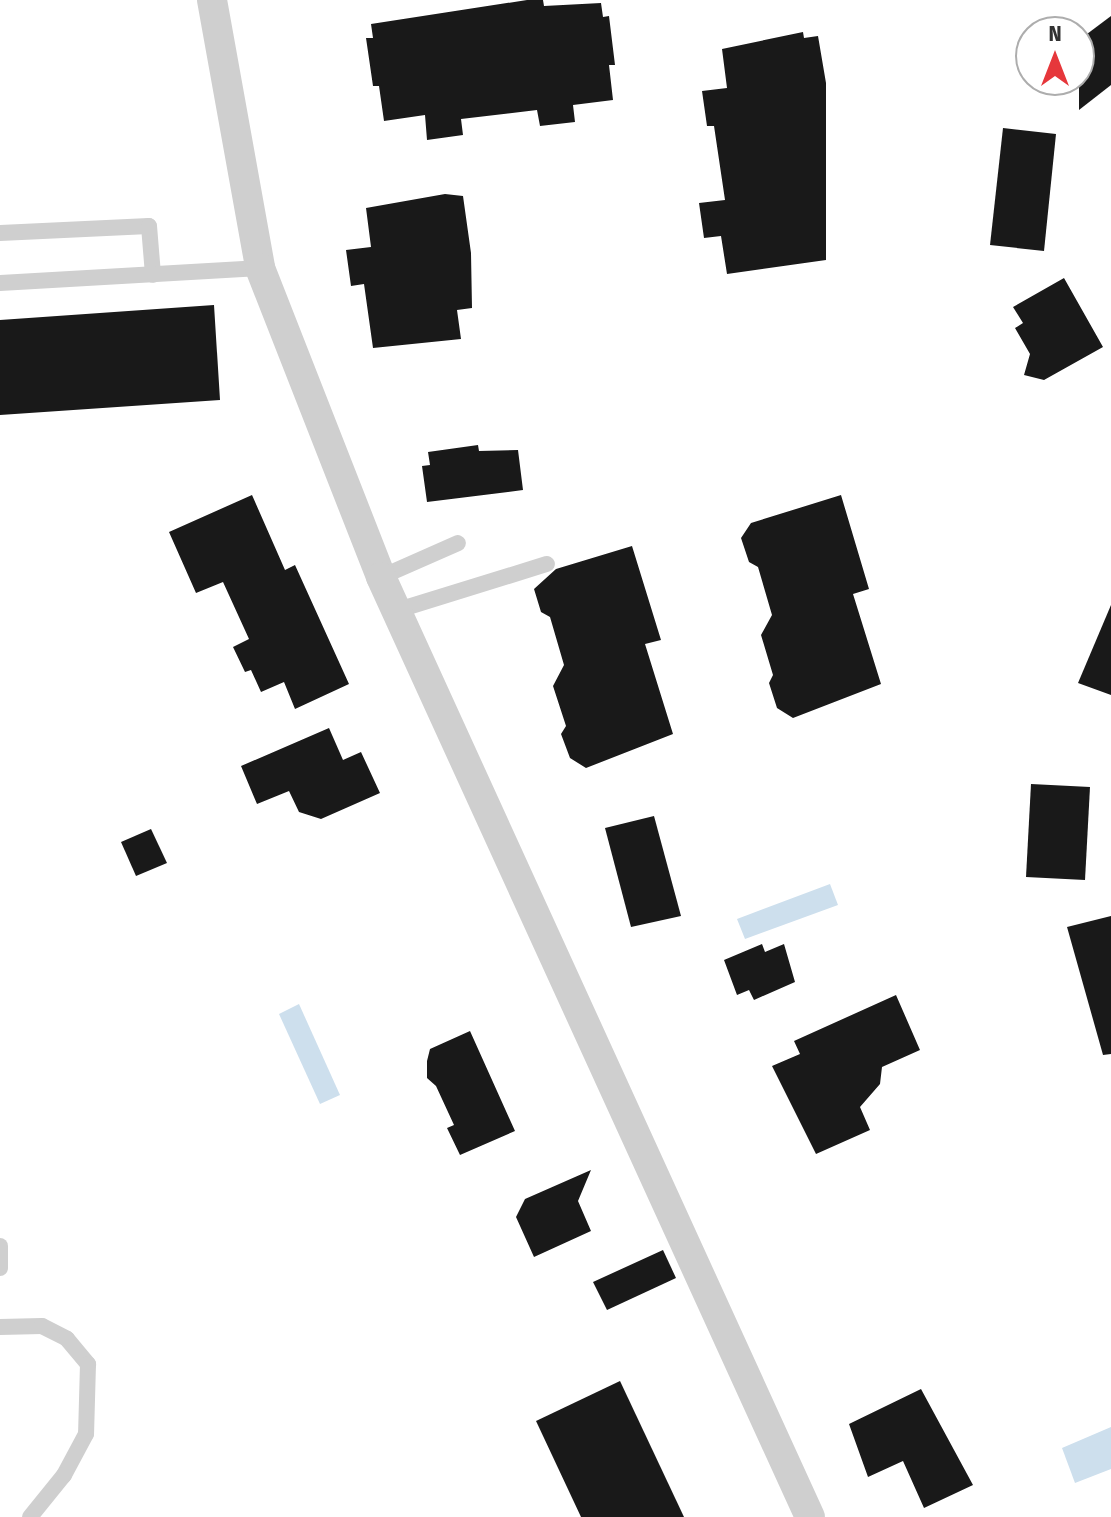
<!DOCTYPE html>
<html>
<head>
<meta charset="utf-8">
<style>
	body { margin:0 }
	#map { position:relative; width:1111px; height:1517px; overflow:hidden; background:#fff; font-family:"Fira Sans Condensed",sans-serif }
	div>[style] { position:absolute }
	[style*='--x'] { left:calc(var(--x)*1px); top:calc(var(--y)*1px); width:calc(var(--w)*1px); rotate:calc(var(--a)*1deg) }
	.water>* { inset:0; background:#cddfed }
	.building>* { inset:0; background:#191919 }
	.service>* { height:16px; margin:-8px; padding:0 8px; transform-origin:8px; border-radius:8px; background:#cfcfcf }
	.minor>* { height:30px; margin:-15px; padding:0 15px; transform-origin:15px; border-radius:15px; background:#cfcfcf }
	span { translate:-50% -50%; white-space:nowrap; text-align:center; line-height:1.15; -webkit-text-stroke:8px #fff; paint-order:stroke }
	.north { position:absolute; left:1015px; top:16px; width:80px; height:80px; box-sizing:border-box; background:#fff; border:2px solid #adadad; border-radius:50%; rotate:0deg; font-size:22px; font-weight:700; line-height:32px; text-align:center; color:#323232 }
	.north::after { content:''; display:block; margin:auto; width:28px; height:36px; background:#e6373b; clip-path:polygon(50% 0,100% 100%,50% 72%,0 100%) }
</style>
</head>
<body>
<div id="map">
	<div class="water">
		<i style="clip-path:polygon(830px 884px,838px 905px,745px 939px,737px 919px)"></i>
		<i style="clip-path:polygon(299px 1004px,340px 1095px,320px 1104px,279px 1014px)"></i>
		<i style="clip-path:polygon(1111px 1427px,1111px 1469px,1075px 1483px,1062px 1448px)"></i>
	</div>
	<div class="building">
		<i style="clip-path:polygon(527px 0,543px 0,544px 6px,601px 3px,603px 17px,609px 16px,615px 65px,609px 65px,613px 100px,573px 105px,575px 122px,540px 126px,537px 110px,461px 119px,463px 135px,427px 140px,425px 115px,384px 121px,379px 86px,373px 86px,366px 38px,373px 38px,371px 24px)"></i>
		<i style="clip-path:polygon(1111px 16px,1111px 85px,1079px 110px,1079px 40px)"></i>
		<i style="clip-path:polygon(803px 32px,804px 38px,818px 36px,826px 83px,826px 260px,727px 274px,721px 236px,704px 238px,699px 203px,725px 200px,714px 126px,707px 126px,702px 91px,727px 88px,722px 49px)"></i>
		<i style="clip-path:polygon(1003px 128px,1056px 134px,1044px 251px,990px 245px)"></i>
		<i style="clip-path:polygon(445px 194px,463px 196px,471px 253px,472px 308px,457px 310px,461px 339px,373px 348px,364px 284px,351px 286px,346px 250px,371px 247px,366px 208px)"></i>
		<i style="clip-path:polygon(1064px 278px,1103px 347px,1044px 380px,1024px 375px,1030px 354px,1015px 328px,1023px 323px,1013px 307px)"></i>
		<i style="clip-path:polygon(214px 305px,220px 400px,0 415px,0 320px)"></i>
		<i style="clip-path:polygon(478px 445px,479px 451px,518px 450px,523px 490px,427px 502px,422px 466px,430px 465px,428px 452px)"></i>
		<i style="clip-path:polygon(252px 495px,285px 570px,295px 565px,349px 684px,295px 709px,284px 682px,261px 692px,251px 670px,245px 672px,233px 647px,249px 639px,223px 582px,196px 593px,169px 532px)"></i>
		<i style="clip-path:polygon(841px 495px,869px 589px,853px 594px,881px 684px,793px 718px,777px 708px,769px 683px,773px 675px,761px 635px,772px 615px,758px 567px,749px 562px,741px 538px,751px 523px)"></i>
		<i style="clip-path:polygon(632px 546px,661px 640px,645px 644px,673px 734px,586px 768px,570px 758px,561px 734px,566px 726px,553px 686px,564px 665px,550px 617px,541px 612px,534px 589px,556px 569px)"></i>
		<i style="clip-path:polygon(1111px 605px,1111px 695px,1078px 683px)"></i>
		<i style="clip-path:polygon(329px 728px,343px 760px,361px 752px,380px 793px,321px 819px,299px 812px,289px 791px,257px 804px,241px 766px)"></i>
		<i style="clip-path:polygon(1031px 784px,1090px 787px,1085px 880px,1026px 877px)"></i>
		<i style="clip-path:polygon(654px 816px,681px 916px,631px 927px,605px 828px)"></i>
		<i style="clip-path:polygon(151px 829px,167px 863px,136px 876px,121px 842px)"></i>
		<i style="clip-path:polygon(1111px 916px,1111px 1054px,1103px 1055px,1067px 927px)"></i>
		<i style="clip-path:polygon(762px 944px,765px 952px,784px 944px,795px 982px,754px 1000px,749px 990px,737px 995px,724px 960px)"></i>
		<i style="clip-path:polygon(896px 995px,920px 1050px,882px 1067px,880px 1084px,860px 1107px,870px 1130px,816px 1154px,772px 1066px,800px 1054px,794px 1041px)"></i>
		<i style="clip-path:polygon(470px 1031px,515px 1131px,460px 1155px,447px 1128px,454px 1125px,436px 1086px,427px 1078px,427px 1061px,430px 1049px)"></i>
		<i style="clip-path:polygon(591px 1170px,578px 1201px,591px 1231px,534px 1257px,516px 1217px,525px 1199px)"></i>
		<i style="clip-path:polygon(663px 1250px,676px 1278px,607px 1310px,593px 1282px)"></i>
		<i style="clip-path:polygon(620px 1381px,684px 1517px,581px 1517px,536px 1421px)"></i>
		<i style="clip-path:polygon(921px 1389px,973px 1485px,924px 1508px,903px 1461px,868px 1477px,849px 1424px)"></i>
	</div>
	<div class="service">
		<i style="--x:0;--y:233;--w:149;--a:-2.7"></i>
		<i style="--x:149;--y:226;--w:49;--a:85.3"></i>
		<i style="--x:0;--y:283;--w:260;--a:-3.3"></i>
		<i style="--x:381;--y:577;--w:84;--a:-23.8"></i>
		<i style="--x:395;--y:611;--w:159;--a:-17.2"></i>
		<i style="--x:0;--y:1246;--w:22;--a:90"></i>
		<i style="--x:0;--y:1327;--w:42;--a:-1.4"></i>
		<i style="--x:42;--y:1326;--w:28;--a:27"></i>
		<i style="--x:67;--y:1339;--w:33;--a:50"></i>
		<i style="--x:88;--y:1364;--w:70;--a:91.6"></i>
		<i style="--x:86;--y:1434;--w:47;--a:118.2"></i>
		<i style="--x:64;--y:1475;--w:54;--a:129"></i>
	</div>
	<div class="minor">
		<i style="--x:212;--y:0;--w:272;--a:79.8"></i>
		<i style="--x:260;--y:268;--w:332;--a:68.6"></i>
		<i style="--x:381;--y:577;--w:1033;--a:65.47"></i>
	</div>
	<div class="north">N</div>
</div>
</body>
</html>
